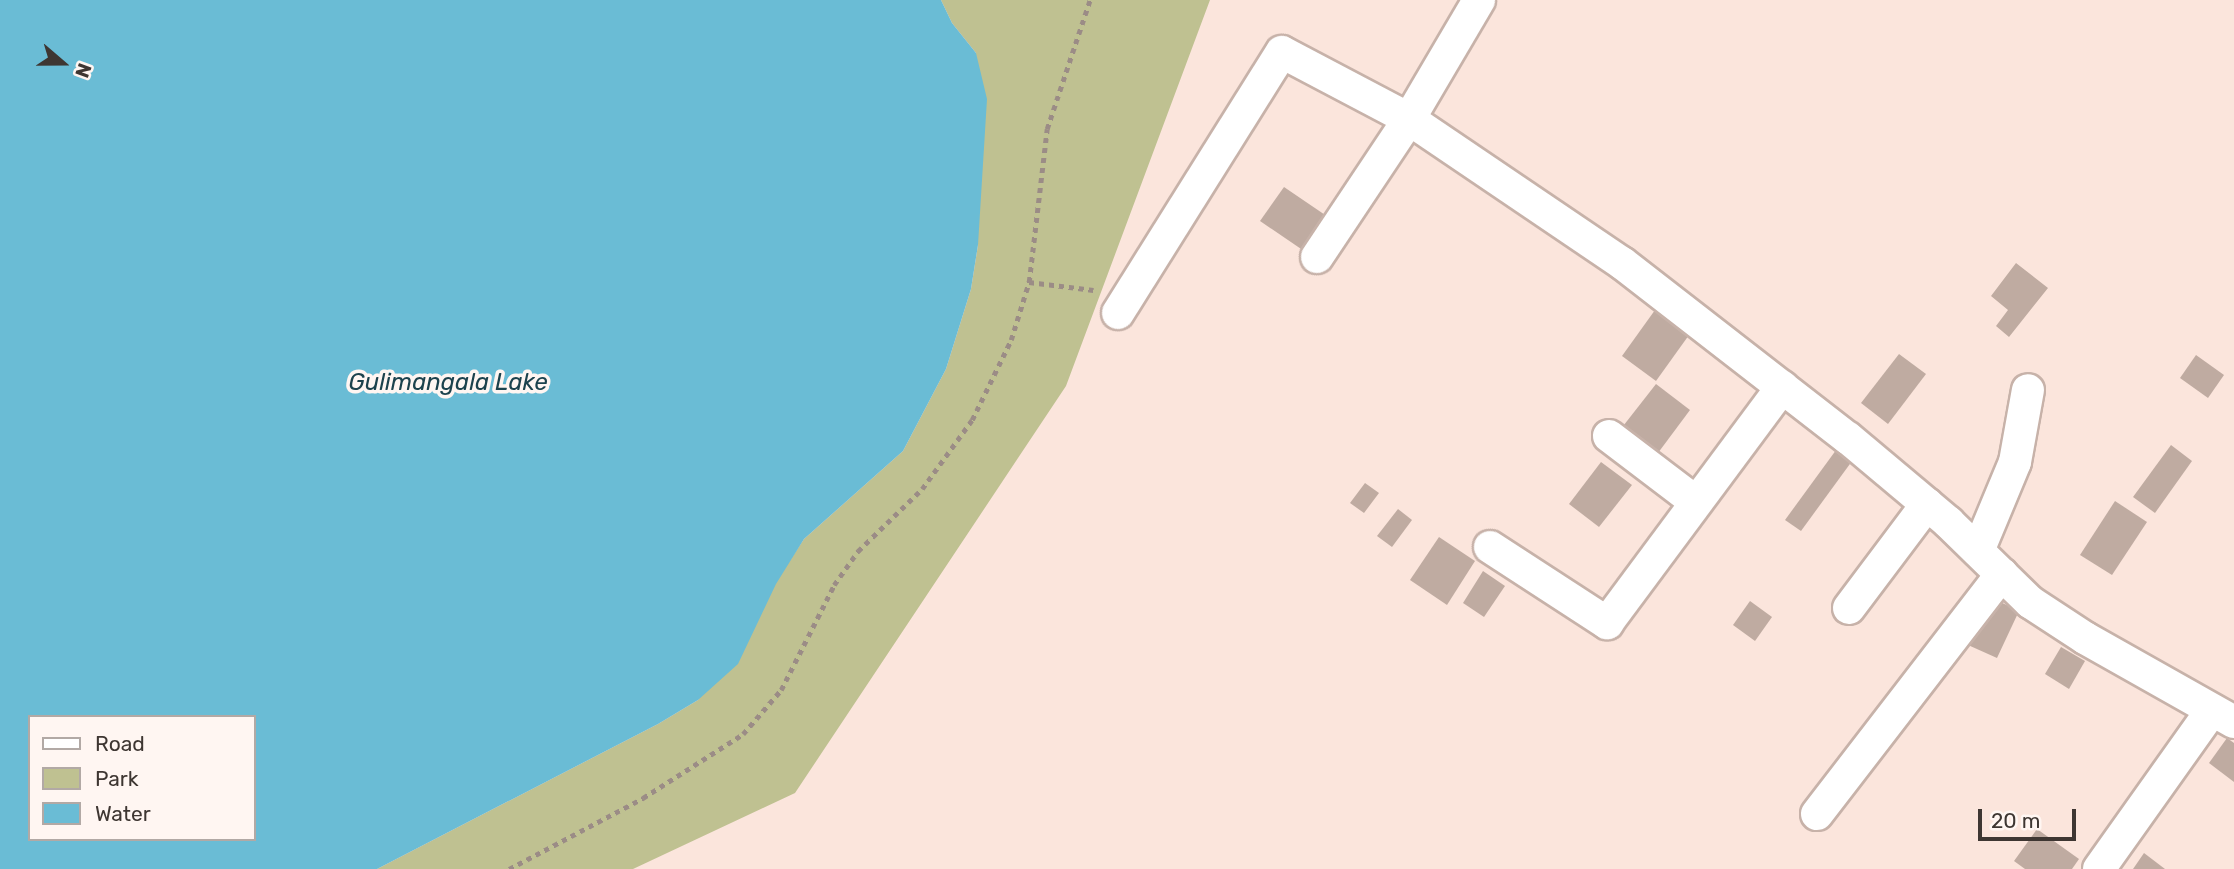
<!DOCTYPE html>
<html>
<head>
<meta charset="utf-8">
<style>
	body { margin:0 }
	#map { position:relative; width:2234px; height:869px; overflow:hidden; background:#fbe5dc; font-family:Rubik,sans-serif }
	div>[style] { position:absolute }
	[style*='--x'] { left:calc(var(--x)*1px); top:calc(var(--y)*1px); width:calc(var(--w)*1px); rotate:calc(var(--a)*1deg) }
	.green>* { inset:0; background:#bfc191 }
	.water>* { inset:0; background:#6abcd5 }
	.building>* { inset:0; background:#bfaba1 }
	.path>* { height:4.5px; margin-top:-2.25px; transform-origin:0; background:repeating-linear-gradient(90deg,#9b8c86 0 5px,transparent 0 10px) }
	.roads { filter:drop-shadow(2px 0 #c7b2a9) drop-shadow(-2px 0 #c7b2a9) drop-shadow(0 2px #c7b2a9) drop-shadow(0 -2px #c7b2a9) }
	.minor>* { height:32px; margin:-16px; padding:0 16px; transform-origin:16px; border-radius:16px; background:#fff }
	span { translate:-50% -50%; white-space:nowrap; text-align:center; line-height:1.15; -webkit-text-stroke:7px #fff6f2; paint-order:stroke }
	.water-label { font-size:24px; color:#1c424d; font-style:italic }
	.legend { position:absolute; left:28px; top:715px; width:228px; height:126px; box-sizing:border-box; background:#fff6f2; border:2px solid #b2a9a5; margin:0; padding:9px 12px; list-style:none; font-size:21px; color:#3e3632 }
	.legend li { display:flex; align-items:center; gap:14px; height:35px }
	.legend b { width:35px; border:2px solid #b2a9a5 }
	.north { position:absolute; left:28px; top:28px; width:70px; height:70px; -webkit-text-stroke:5px #fff6f2; paint-order:stroke; rotate:110deg; font-size:19px; font-weight:700; line-height:28px; text-align:center; color:#3e3632 }
	.north::after { content:''; display:block; margin:auto; width:24px; height:32px; background:#3e3632; clip-path:polygon(50% 0,100% 100%,50% 72%,0 100%) }
	.scale { position:absolute; left:1978px; top:809px; width:98px; height:32px; box-sizing:border-box; border:4px solid #3e3632; border-top:0; padding-left:9px; font-size:21px; line-height:24px; white-space:nowrap; color:#3e3632; -webkit-text-stroke:5px #fff6f2; paint-order:stroke }
</style>
</head>
<body>
<div id="map">
	<div class="green">
		<i style="clip-path:polygon(941px 0,1210px 0,1066px 386px,795px 793px,633px 869px,377px 869px,658px 724px,698px 700px,804px 539px,903px 451px,946px 369px,971px 289px,978px 245px,976px 53px,952px 23px)"></i>
	</div>
	<div class="water">
		<i style="clip-path:polygon(evenodd,0 0,941px 0,952px 23px,976px 53px,987px 99px,978px 245px,971px 289px,946px 369px,903px 451px,804px 539px,776px 584px,738px 664px,698px 700px,658px 724px,377px 869px,0 869px,0 0,30px 717px,254px 717px,254px 839px,30px 839px,30px 717px)"></i>
	</div>
	<div class="building">
		<i style="clip-path:polygon(1284px 187px,1331px 219px,1307px 253px,1260px 221px)"></i>
		<i style="clip-path:polygon(2016px 263px,2048px 288px,2009px 337px,1996px 326px,2008px 310px,1991px 296px)"></i>
		<i style="clip-path:polygon(1655px 310px,1689px 335px,1656px 381px,1622px 356px)"></i>
		<i style="clip-path:polygon(1899px 354px,1926px 374px,1888px 424px,1861px 403px)"></i>
		<i style="clip-path:polygon(2196px 355px,2224px 375px,2208px 398px,2180px 378px)"></i>
		<i style="clip-path:polygon(1656px 384px,1690px 410px,1655px 457px,1620px 430px)"></i>
		<i style="clip-path:polygon(2171px 445px,2192px 461px,2155px 513px,2133px 497px)"></i>
		<i style="clip-path:polygon(1839px 446px,1855px 457px,1801px 531px,1785px 520px)"></i>
		<i style="clip-path:polygon(1601px 462px,1632px 485px,1599px 527px,1569px 504px)"></i>
		<i style="clip-path:polygon(1365px 483px,1379px 493px,1364px 513px,1350px 503px)"></i>
		<i style="clip-path:polygon(2115px 501px,2147px 522px,2112px 575px,2080px 555px)"></i>
		<i style="clip-path:polygon(1398px 509px,1412px 520px,1392px 547px,1377px 536px)"></i>
		<i style="clip-path:polygon(1439px 537px,1475px 561px,1447px 605px,1410px 580px)"></i>
		<i style="clip-path:polygon(1483px 571px,1505px 586px,1484px 617px,1463px 603px)"></i>
		<i style="clip-path:polygon(1990px 597px,2019px 611px,1997px 658px,1968px 645px)"></i>
		<i style="clip-path:polygon(1750px 601px,1772px 617px,1755px 641px,1733px 625px)"></i>
		<i style="clip-path:polygon(2061px 647px,2085px 661px,2069px 689px,2045px 674px)"></i>
		<i style="clip-path:polygon(2227px 738px,2234px 743px,2234px 782px,2209px 763px)"></i>
		<i style="clip-path:polygon(2037px 829px,2079px 859px,2072px 869px,2025px 869px,2014px 861px)"></i>
		<i style="clip-path:polygon(2144px 853px,2165px 869px,2133px 869px)"></i>
	</div>
	<div class="path">
		<i style="--x:1029;--y:282;--w:65;--a:7"></i>
		<i style="--x:509;--y:869;--w:152;--a:-27.9"></i>
		<i style="--x:643;--y:798;--w:119;--a:-32.6"></i>
		<i style="--x:743;--y:734;--w:58;--a:-49.2"></i>
		<i style="--x:781;--y:690;--w:118;--a:-63.2"></i>
		<i style="--x:834;--y:585;--w:42;--a:-54.8"></i>
		<i style="--x:858;--y:551;--w:89;--a:-44.1"></i>
		<i style="--x:922;--y:489;--w:85;--a:-54.1"></i>
		<i style="--x:972;--y:420;--w:89;--a:-64"></i>
		<i style="--x:1011;--y:340;--w:61;--a:-72.8"></i>
		<i style="--x:1029;--y:282;--w:154;--a:-83.3"></i>
		<i style="--x:1047;--y:129;--w:136;--a:-71.6"></i>
	</div>
	<div class="roads">
		<div class="minor">
			<i style="--x:1317;--y:257;--w:166;--a:-56.3"></i>
			<i style="--x:1409;--y:119;--w:138;--a:-59.5"></i>
			<i style="--x:1118;--y:313;--w:308;--a:-57.9"></i>
			<i style="--x:1282;--y:52;--w:144;--a:27.8"></i>
			<i style="--x:1409;--y:119;--w:257;--a:34.1"></i>
			<i style="--x:1622;--y:263;--w:286;--a:37.8"></i>
			<i style="--x:1848;--y:438;--w:131;--a:40"></i>
			<i style="--x:1948;--y:522;--w:115;--a:44.3"></i>
			<i style="--x:2030;--y:602;--w:66;--a:33.2"></i>
			<i style="--x:2085;--y:638;--w:171;--a:29.4"></i>
			<i style="--x:1609;--y:436;--w:109;--a:37.2"></i>
			<i style="--x:1490;--y:547;--w:140;--a:33"></i>
			<i style="--x:1607;--y:623;--w:294;--a:-53.4"></i>
			<i style="--x:1978;--y:551;--w:96;--a:-67.4"></i>
			<i style="--x:2015;--y:462;--w:73;--a:-79.8"></i>
			<i style="--x:1849;--y:608;--w:130;--a:-53.1"></i>
			<i style="--x:1817;--y:814;--w:303;--a:-52.4"></i>
			<i style="--x:2099;--y:869;--w:195;--a:-54.6"></i>
		</div>
	</div>
	<div class="water-label">
		<span style="left:448px;top:383px">Gulimangala Lake</span>
	</div>
	<ul class="legend">
	<li><b style="height:9px;background:#fff"></b>Road</li>
	<li><b style="height:19px;background:#bfc191"></b>Park</li>
	<li><b style="height:19px;background:#6abcd5"></b>Water</li>
	</ul>
	<div class="north">N</div>
	<div class="scale">20 m</div>
</div>
</body>
</html>
